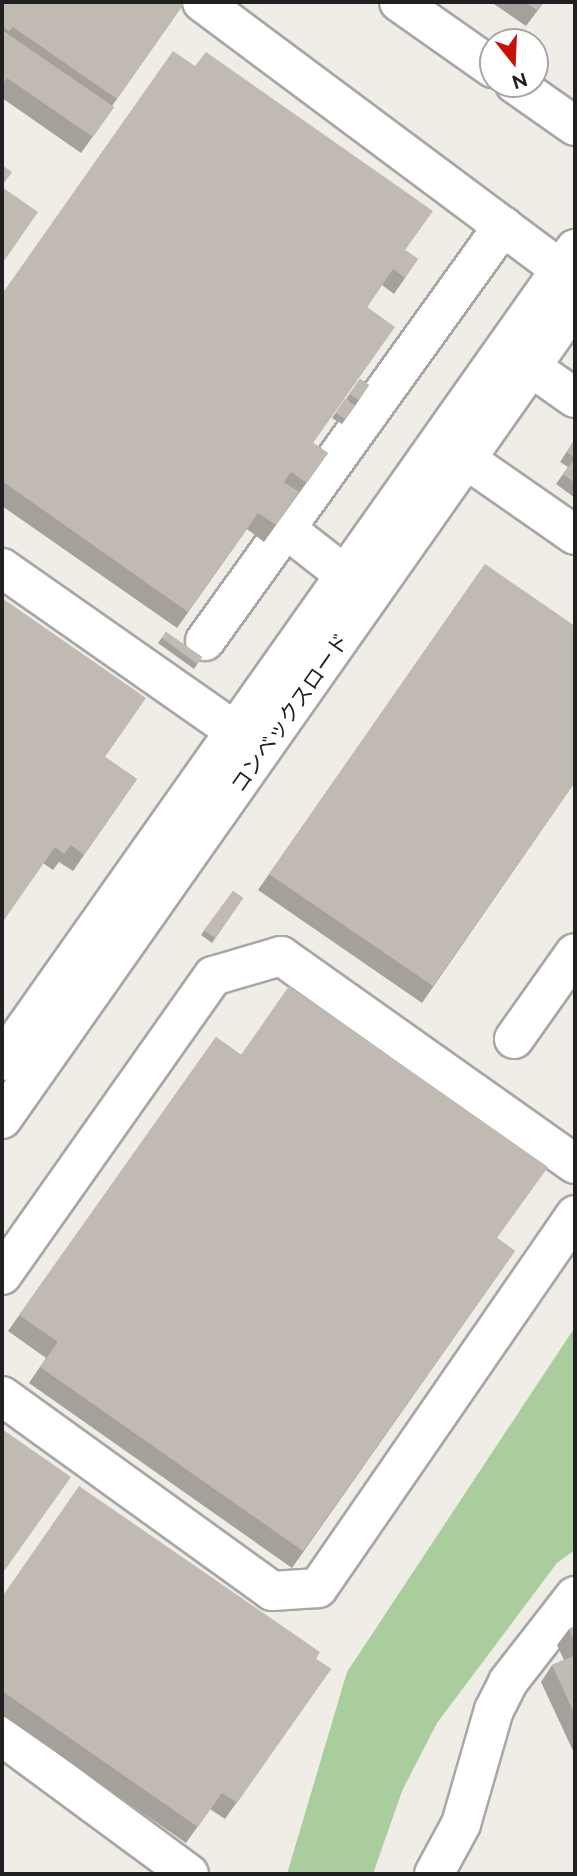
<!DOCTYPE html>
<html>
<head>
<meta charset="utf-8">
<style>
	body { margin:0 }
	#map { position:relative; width:577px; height:1876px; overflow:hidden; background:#f0ede7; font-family:Raleway,"Noto Sans JP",sans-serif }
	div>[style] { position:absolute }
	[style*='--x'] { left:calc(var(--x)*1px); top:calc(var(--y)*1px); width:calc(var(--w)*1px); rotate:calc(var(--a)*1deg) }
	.forest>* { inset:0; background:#aacd9e }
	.roads { filter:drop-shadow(2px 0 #a7a7a7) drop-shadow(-2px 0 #a7a7a7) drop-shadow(0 2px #a7a7a7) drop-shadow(0 -2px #a7a7a7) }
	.minor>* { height:38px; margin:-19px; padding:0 19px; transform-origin:19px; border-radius:19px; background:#fff }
	.wall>* { inset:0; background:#a6a09a }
	.building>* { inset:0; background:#c1bab3 }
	span { translate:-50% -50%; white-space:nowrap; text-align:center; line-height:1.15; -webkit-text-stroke:6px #fff; paint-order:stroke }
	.street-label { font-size:21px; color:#202020 }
	.frame { position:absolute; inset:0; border:4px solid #202020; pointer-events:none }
	.north { position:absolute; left:479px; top:28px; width:70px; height:70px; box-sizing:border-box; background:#fff; border:2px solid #a6a6a6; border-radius:50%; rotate:162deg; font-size:19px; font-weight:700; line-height:28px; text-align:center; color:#202020 }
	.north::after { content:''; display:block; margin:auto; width:24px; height:32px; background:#c71109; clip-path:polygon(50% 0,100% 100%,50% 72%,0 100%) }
</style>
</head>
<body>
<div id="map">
	<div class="forest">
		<i style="clip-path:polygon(575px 1327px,575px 1550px,557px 1563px,437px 1723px,402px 1791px,373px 1874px,287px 1874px,347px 1672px)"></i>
	</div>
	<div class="roads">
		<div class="minor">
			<i style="--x:202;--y:2;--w:465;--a:36.7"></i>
			<i style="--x:399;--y:2;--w:115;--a:35.1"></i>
			<i style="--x:515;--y:84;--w:73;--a:35"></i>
			<i style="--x:511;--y:353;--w:78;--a:35.1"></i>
			<i style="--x:447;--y:446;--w:156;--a:34.8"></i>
			<i style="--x:286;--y:529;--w:99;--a:38"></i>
			<i style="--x:2;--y:568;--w:309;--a:35"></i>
			<i style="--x:205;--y:641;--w:511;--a:-54.32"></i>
			<i style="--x:514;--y:1039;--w:105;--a:-54.7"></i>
			<i style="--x:2;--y:1061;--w:994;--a:-54.79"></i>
			<i style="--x:2;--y:1119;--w:996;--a:-54.89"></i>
			<i style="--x:2;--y:1275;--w:366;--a:-54.8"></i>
			<i style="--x:213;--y:976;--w:71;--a:-16.4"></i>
			<i style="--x:281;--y:956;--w:360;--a:35.3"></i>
			<i style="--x:2;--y:1396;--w:333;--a:35.8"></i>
			<i style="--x:272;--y:1591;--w:46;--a:-3.7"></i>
			<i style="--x:318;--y:1588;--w:453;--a:-55.4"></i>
			<i style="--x:2;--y:1736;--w:232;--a:36.4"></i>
			<i style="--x:434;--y:1874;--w:57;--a:-61.6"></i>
			<i style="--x:461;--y:1824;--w:119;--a:-73.9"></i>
			<i style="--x:494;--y:1710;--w:31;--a:-63"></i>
			<i style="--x:508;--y:1682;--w:109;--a:-52.1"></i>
		</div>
	</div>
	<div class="wall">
		<i style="clip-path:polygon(2px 2px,185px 2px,112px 106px,114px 107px,81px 153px,2px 98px)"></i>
		<i style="clip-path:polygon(491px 2px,544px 2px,526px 26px)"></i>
		<i style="clip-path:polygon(405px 250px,418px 259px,394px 294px,382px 285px,367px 307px,313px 443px,328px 453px,264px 542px,247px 529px,177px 628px,2px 506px,2px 294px)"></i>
		<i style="clip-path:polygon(360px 379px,369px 385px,355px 406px,346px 399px)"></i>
		<i style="clip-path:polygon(345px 399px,355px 406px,342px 424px,332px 418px)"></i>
		<i style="clip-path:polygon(575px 439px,575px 498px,556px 484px,568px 467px,560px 462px)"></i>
		<i style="clip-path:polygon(485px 564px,575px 782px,422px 1003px,258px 890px)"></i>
		<i style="clip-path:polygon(166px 632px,202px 657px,194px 669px,158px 643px)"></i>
		<i style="clip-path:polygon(105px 757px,137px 779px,73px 871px,59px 862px,53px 870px,43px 863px)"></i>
		<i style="clip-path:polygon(233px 891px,243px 898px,212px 943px,201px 935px)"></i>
		<i style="clip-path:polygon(216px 1037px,515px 1251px,292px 1568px,29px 1383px,46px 1358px,8px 1331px)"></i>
		<i style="clip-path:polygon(2px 1597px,316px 1659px,331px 1669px,225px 1819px,210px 1809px,186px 1843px,2px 1715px)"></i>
		<i style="clip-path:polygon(575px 1626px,575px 1755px,541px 1682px,552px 1665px,564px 1660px,557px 1645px,569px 1629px)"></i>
	</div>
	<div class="building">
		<i style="clip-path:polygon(2px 2px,185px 2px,117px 99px,13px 27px,9px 31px,2px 26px)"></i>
		<i style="clip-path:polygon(525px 2px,543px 2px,537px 10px)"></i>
		<i style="clip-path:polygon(2px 30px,114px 107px,93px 137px,7px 78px,2px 85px)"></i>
		<i style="clip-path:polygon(173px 51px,195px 66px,206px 52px,433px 211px,405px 250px,418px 259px,405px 278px,393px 269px,367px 307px,395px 327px,313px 443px,328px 453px,307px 483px,291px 472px,284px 482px,299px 492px,276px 525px,258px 513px,188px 612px,2px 481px,2px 294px)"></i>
		<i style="clip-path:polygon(2px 165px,12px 172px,2px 186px)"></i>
		<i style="clip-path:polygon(2px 187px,38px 212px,2px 264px)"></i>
		<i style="clip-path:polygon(360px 379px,369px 385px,359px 400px,349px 394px)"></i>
		<i style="clip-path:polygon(345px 399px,355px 406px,345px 419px,336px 413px)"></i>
		<i style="clip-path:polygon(575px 439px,575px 483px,563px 474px,575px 458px,567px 452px)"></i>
		<i style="clip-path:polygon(485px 564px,575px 626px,575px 782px,433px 986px,269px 874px)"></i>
		<i style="clip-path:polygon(2px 598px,146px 698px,105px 757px,137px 779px,84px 855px,71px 845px,64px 854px,55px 847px,2px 923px)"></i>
		<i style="clip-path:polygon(166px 632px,202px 657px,197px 664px,162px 638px)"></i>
		<i style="clip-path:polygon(233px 891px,243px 898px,215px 938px,204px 930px)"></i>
		<i style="clip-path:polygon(289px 986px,548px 1167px,497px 1238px,515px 1251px,303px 1551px,40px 1367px,58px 1342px,19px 1315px,216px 1037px,241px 1055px)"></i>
		<i style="clip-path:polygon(2px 1429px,71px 1477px,2px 1574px)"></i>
		<i style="clip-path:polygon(79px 1486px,320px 1652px,316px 1659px,331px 1669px,237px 1803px,222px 1793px,198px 1827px,2px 1691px,2px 1597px)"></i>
		<i style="clip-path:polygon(575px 1626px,575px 1644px,569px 1629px)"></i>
		<i style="clip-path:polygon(575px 1655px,575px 1715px,552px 1665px)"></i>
	</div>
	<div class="street-label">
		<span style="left:290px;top:713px;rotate:-55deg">コンベックスロード</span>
	</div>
	<div class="frame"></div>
	<div class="north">N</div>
</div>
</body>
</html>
